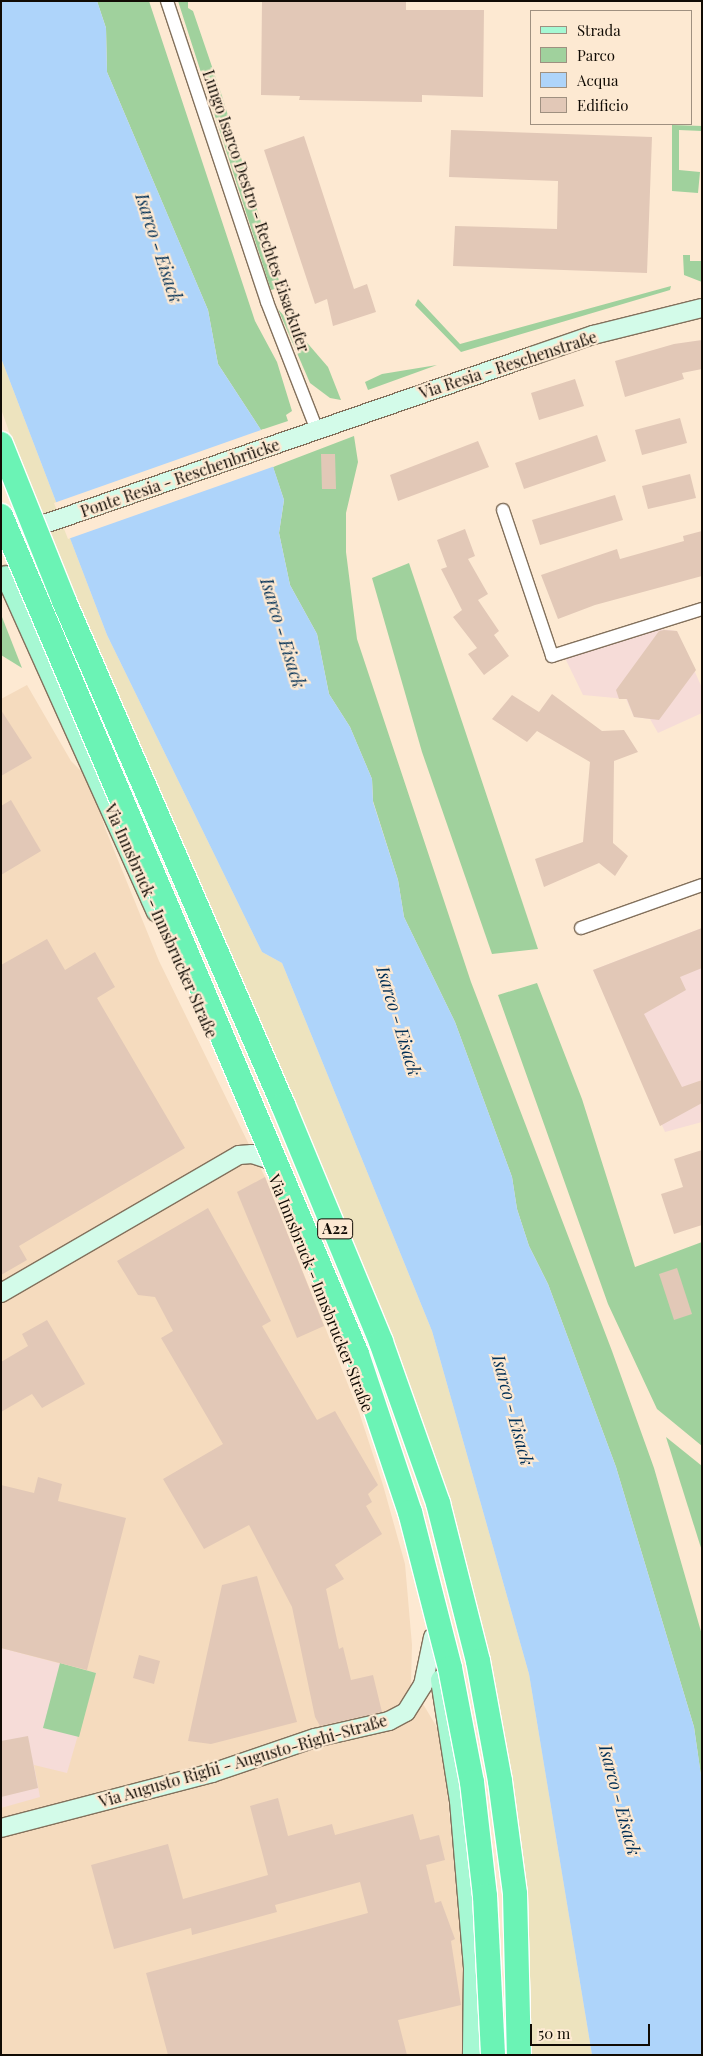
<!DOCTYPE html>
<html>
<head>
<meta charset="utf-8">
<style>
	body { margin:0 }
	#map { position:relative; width:703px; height:2056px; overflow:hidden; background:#fde9d2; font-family:"Playfair Display",serif }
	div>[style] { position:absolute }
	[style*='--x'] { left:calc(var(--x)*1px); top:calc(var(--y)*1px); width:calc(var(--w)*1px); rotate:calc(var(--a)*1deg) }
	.built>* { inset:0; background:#f5dbbe }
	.education>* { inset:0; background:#f6dcd8 }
	.green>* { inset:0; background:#a0d19d }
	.sand>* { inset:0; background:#ede3be }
	.water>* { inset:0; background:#aed4fa }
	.pier>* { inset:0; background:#fde9d2 }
	.building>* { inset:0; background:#e2c8b7 }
	.roads { filter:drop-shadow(1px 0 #82705c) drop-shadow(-1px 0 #82705c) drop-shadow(0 1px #82705c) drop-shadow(0 -1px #82705c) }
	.minor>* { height:12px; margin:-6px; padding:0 6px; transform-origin:6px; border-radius:6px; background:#fff }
	.secondary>* { height:18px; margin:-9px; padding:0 9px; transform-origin:9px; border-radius:9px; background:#d3fbe9 }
	.primary>* { height:20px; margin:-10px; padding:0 10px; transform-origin:10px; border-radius:10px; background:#a6f8d3 }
	.bridges { filter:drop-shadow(1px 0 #fff) drop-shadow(-1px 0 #fff) drop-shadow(0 1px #fff) drop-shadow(0 -1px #fff) }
	.motorway-bridge>* { height:24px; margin:-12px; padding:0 12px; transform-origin:12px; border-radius:12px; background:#6bf3b5 }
	span { translate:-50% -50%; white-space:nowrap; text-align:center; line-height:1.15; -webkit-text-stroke:4.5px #fde9d2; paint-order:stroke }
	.shield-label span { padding:1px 4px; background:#fde9d2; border:1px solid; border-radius:4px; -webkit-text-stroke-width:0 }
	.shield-label { font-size:15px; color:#110b04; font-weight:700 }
	.street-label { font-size:16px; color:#110b04 }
	.water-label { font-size:18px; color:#002e54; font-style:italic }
	.frame { position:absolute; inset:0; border:2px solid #110b04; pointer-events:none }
	.legend { position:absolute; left:530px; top:10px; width:162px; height:115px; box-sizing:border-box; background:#fde9d2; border:1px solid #9f9080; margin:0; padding:6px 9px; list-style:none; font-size:15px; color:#110b04 }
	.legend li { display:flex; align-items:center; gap:10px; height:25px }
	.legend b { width:25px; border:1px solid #9f9080 }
	.scale { position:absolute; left:530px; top:2024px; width:120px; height:22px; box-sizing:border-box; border:2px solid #110b04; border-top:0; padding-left:6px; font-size:15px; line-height:18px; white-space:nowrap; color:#110b04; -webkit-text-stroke:4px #fde9d2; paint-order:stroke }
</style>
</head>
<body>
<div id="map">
	<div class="built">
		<i style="clip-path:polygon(27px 685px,71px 761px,90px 780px,105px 828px,159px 961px,265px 1177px,359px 1412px,383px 1485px,405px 1564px,412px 1645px,411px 1684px,441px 1734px,466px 1971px,467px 2055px,1px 2055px,1px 699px)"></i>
	</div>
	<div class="education">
		<i style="clip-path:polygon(660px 629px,677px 631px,702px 688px,702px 713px,658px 733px,650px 719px,634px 717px,626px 699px,583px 695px,565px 658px)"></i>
		<i style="clip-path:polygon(702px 928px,702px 1122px,665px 1132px,593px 970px)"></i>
		<i style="clip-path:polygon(1px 1648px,96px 1673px,67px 1773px,34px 1765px,40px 1797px,1px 1808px)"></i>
	</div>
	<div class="green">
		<i style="clip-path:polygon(97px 1px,149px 1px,255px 321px,277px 362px,292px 411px,286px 415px,288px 421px,261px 430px,218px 364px,208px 310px,107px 72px,106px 28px)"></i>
		<i style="clip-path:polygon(178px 1px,188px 1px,188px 8px,193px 11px,222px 96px,281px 287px,271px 290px)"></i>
		<i style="clip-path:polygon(672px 125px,702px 126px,702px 131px,679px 130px,679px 170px,700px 172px,698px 193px,672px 191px)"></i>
		<i style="clip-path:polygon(683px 255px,690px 255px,690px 261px,702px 261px,702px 282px,684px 275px)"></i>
		<i style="clip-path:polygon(671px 286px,670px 290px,461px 352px,415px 305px,418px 299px,460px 344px)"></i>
		<i style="clip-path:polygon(278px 309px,328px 367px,341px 400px,330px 398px,310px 383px)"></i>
		<i style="clip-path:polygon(437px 365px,368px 390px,365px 382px,382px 374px)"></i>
		<i style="clip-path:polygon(354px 436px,358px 462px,346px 513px,346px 552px,357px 639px,471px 982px,612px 1351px,654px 1468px,702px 1635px,701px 1776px,694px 1727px,616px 1467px,548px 1284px,529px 1246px,517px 1209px,512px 1177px,455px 1022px,404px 917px,398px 880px,373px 801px,372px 779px,350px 727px,329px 694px,317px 634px,290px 585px,279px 533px,284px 500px,273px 467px)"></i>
		<i style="clip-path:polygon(409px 563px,538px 949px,492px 954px,422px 752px,372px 578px)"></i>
		<i style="clip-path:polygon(1px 617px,2px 617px,22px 668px,1px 655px)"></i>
		<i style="clip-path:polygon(537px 983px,582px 1099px,635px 1267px,702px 1242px,702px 1446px,657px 1409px,608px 1304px,498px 995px)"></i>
		<i style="clip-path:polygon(666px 1437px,702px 1466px,702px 1551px)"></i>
		<i style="clip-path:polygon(60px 1663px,96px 1673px,79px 1737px,43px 1728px)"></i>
	</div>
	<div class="sand">
		<i style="clip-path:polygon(1px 358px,107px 635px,262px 952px,282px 963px,432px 1331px,529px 1674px,592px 2055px,525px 2055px,522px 1898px,444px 1487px,382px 1309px,74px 597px,25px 476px,1px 409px)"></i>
	</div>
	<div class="water">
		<i style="clip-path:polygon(1px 1px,97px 1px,106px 28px,107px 72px,208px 310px,218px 364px,261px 430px,284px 500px,279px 533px,290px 585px,317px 634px,329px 694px,350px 727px,372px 779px,373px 802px,398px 880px,404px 917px,455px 1022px,512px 1177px,517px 1209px,529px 1246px,548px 1284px,616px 1467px,694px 1727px,702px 1782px,702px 2055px,592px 2055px,529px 1674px,432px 1331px,282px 963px,262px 952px,107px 635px,1px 358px)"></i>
	</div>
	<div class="pier">
		<i style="clip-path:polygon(264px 429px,275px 466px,68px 539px,54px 503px)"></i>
	</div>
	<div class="building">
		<i style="clip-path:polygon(262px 1px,406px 1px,406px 10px,484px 10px,483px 97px,422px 95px,422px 102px,299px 100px,300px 96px,261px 95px)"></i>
		<i style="clip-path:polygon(451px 130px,652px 137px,647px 273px,453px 266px,455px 226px,557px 229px,558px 181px,449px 177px)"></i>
		<i style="clip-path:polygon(304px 136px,354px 289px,367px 284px,376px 312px,333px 326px,327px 299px,315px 304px,264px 150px)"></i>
		<i style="clip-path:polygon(702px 340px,702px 369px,682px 373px,684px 379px,625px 397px,615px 361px,674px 344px)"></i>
		<i style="clip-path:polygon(575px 379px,584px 406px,539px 420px,531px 393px)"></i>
		<i style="clip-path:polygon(680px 418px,687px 443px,642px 455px,635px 430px)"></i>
		<i style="clip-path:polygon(597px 435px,606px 461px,524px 489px,515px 463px)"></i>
		<i style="clip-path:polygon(478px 441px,489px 467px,398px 501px,390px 475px)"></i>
		<i style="clip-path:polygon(321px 454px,335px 454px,336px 489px,322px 489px)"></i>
		<i style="clip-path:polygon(690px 474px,696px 498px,648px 509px,642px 486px)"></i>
		<i style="clip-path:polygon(615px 495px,623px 520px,540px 545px,532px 520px)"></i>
		<i style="clip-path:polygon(465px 529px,475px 556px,468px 559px,488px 594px,478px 600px,499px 631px,494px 635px,509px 656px,484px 675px,468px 654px,477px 648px,453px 617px,462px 610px,441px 569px,447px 567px,437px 540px)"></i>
		<i style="clip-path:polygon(702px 531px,702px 576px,595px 605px,558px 619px,541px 575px,617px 549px,620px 559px,684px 541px,683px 536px)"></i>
		<i style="clip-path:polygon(664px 630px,677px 631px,696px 670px,659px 720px,634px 717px,627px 699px,619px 699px,616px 690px,659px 631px)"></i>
		<i style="clip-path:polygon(552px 694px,602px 731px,624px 730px,638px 752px,614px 761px,613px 843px,628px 856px,615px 876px,599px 863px,544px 887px,535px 859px,583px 842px,590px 762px,537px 731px,527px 742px,492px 719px,512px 695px,539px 712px)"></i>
		<i style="clip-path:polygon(1px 710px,32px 758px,1px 776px)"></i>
		<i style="clip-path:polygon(11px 800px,41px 851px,1px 875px,1px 806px)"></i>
		<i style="clip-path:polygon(702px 928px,702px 968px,680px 977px,686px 990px,644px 1014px,682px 1087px,702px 1080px,702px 1103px,660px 1126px,593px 970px)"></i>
		<i style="clip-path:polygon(47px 939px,65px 970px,95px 952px,115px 987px,97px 998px,185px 1148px,19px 1246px,27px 1260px,1px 1275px,1px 965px)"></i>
		<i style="clip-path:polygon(702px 1150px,702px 1225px,674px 1234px,661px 1194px,683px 1187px,674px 1159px)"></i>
		<i style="clip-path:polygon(265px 1177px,324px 1326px,297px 1338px,237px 1192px)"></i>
		<i style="clip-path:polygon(208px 1208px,271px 1321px,262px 1326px,317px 1420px,335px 1411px,378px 1485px,368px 1494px,372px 1502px,366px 1506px,382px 1534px,335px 1565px,344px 1579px,326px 1589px,339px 1649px,343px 1647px,351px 1680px,373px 1675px,382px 1712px,320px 1726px,315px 1717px,292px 1607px,249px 1525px,204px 1549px,163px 1479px,223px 1444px,161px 1338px,173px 1331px,155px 1297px,138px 1295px,117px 1261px)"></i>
		<i style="clip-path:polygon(677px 1268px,692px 1314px,674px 1320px,659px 1274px)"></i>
		<i style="clip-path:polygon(47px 1320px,85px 1384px,42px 1408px,32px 1394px,1px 1412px,1px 1362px,28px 1346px,22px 1334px)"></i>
		<i style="clip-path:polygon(38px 1477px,62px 1484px,58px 1501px,126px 1518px,87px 1670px,1px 1648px,1px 1485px,34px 1493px)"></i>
		<i style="clip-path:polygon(257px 1576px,297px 1722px,211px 1744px,188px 1741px,222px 1585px)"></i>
		<i style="clip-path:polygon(139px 1655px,160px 1661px,154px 1684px,133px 1678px)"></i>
		<i style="clip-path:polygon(28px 1736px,38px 1788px,1px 1797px,1px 1741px)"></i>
		<i style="clip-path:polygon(278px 1798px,288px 1836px,332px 1824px,335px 1835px,413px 1814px,420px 1840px,439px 1835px,445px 1860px,426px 1865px,435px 1903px,441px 1901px,455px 1939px,451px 1941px,461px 2005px,398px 2020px,407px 2055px,168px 2055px,146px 1973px,368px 1913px,360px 1882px,275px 1905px,277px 1912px,192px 1935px,191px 1928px,114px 1949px,91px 1865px,168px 1844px,183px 1899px,268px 1875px,250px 1806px)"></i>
	</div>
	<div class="roads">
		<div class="minor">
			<i style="--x:167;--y:1;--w:317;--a:71.6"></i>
			<i style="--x:267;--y:302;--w:137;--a:68.7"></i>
			<i style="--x:503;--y:510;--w:154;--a:71.4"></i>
			<i style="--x:552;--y:656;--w:157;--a:-17.4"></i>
			<i style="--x:581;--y:928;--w:128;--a:-19.6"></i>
		</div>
		<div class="secondary">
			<i style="--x:1;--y:539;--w:562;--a:-19.02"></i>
			<i style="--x:532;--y:356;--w:65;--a:-19"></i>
			<i style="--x:593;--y:335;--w:112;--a:-13.9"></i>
			<i style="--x:1;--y:1293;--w:275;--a:-30.1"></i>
			<i style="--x:239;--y:1155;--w:13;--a:-4"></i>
			<i style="--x:252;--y:1154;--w:16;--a:18"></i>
			<i style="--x:1;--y:1828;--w:218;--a:-14.6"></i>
			<i style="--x:212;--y:1773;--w:109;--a:-18.8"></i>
			<i style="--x:315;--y:1738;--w:76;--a:-12.9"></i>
			<i style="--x:389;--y:1721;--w:19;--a:-28"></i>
			<i style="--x:406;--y:1712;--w:32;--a:-58"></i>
			<i style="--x:423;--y:1685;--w:49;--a:-78.2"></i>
		</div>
		<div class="primary">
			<i style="--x:6;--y:576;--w:368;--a:65.8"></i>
			<i style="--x:441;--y:1680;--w:122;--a:81.1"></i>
			<i style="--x:460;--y:1801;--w:168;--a:85.2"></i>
			<i style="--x:474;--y:1968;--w:87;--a:90.7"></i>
		</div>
	</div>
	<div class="bridges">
		<div class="motorway-bridge">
			<i style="--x:1;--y:444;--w:169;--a:68.1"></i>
			<i style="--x:64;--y:601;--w:550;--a:66.51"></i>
			<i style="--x:283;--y:1105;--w:256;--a:67.5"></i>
			<i style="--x:381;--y:1342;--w:171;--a:70.5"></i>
			<i style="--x:438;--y:1503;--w:163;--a:75.8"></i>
			<i style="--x:478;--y:1661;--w:122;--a:79.6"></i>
			<i style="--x:500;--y:1781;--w:114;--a:82.4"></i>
			<i style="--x:515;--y:1894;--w:161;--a:88.6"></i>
			<i style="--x:1;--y:516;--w:910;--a:66.98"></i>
			<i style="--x:357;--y:1354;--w:167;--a:71.5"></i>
			<i style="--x:410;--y:1512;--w:161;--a:75.6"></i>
			<i style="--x:450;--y:1668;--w:116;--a:79.1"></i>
			<i style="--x:472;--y:1782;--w:115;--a:83.5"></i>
			<i style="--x:485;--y:1896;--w:159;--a:87.1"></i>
		</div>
	</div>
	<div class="shield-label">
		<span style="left:335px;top:1229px">A22</span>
	</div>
	<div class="street-label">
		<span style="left:256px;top:211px;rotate:71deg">Lungo Isarco Destro - Rechtes Eisackufer</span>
		<span style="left:508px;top:365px;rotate:-18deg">Via Resia - Reschenstraße</span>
		<span style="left:180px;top:478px;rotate:-19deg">Ponte Resia - Reschenbrücke</span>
		<span style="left:161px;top:921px;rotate:66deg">Via Innsbruck - Innsbrucker Straße</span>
		<span style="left:321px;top:1293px;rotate:68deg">Via Innsbruck - Innsbrucker Straße</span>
		<span style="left:243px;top:1761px;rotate:-16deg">Via Augusto Righi - Augusto-Righi-Straße</span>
	</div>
	<div class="water-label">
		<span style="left:159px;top:248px;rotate:72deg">Isarco - Eisack</span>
		<span style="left:283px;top:633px;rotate:73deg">Isarco - Eisack</span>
		<span style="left:399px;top:1021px;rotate:73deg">Isarco - Eisack</span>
		<span style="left:513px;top:1410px;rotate:75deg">Isarco - Eisack</span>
		<span style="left:620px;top:1800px;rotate:75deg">Isarco - Eisack</span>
	</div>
	<div class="frame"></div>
	<ul class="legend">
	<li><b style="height:6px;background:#a6f8d3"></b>Strada</li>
	<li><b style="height:14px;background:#a0d19d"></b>Parco</li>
	<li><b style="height:14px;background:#aed4fa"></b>Acqua</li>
	<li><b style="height:14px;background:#e2c8b7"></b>Edificio</li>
	</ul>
	<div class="scale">50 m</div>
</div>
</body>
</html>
